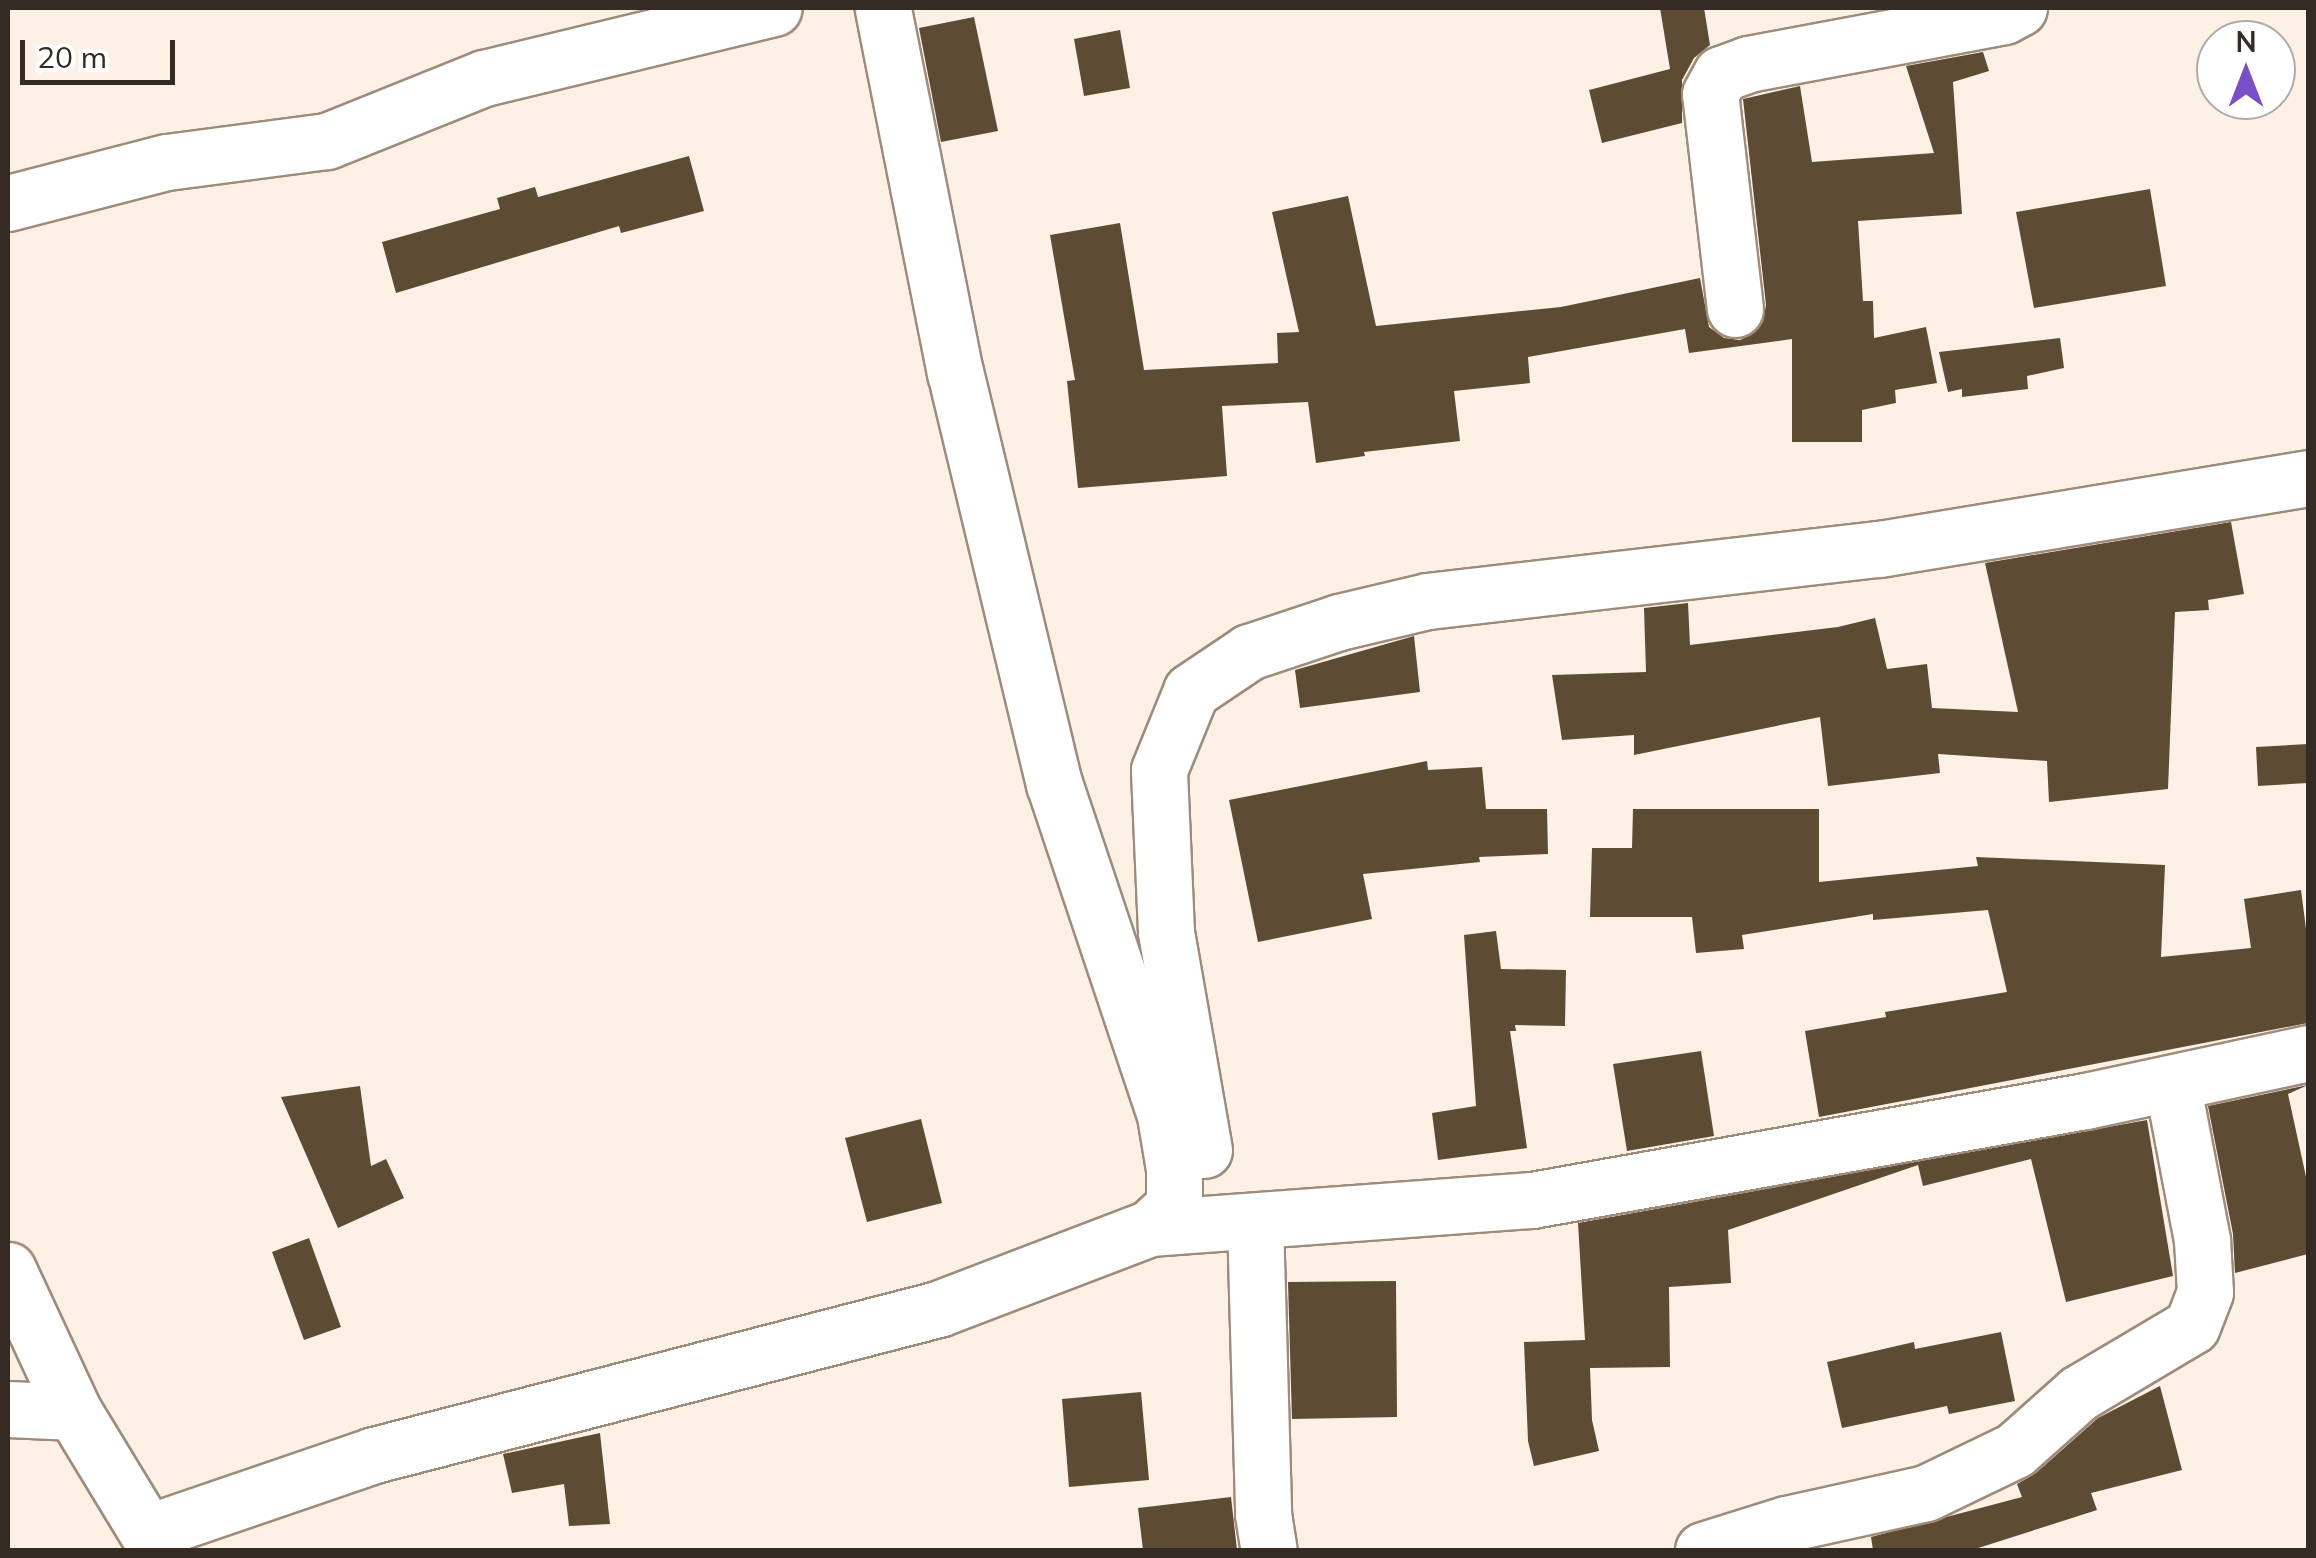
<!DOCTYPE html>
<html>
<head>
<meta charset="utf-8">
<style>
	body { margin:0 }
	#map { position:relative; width:2316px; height:1558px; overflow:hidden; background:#fdf0e5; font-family:Mulish,sans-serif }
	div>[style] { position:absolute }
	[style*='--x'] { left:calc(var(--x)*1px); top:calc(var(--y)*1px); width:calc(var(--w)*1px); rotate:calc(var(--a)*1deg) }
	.building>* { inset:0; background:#5d4b34 }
	.roads { filter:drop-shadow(2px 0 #9e8b7a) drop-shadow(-2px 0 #9e8b7a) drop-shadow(0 2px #9e8b7a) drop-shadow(0 -2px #9e8b7a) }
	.minor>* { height:55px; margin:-27.5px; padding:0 27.5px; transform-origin:27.5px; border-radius:27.5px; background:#fff }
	span { translate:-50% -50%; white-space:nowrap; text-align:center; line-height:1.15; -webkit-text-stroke:10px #fff; paint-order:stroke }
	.frame { position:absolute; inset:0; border:10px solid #332b24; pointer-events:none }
	.north { position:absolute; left:2196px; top:20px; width:100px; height:100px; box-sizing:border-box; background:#fff; border:2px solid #adaaa7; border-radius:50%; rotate:0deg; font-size:28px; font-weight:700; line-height:40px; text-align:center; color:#332b24 }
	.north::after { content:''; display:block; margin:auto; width:35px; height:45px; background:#784fc8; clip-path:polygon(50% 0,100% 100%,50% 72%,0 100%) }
	.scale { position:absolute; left:20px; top:40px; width:155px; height:45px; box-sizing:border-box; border:5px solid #332b24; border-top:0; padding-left:12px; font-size:30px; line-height:35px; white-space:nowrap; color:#332b24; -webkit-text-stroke:8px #fff; paint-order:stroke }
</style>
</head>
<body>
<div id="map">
	<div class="building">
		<i style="clip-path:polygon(1660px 8px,1704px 8px,1710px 45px,1694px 58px,1682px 80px,1682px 123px,1602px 143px,1589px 90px,1670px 69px)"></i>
		<i style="clip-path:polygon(974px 17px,998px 131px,941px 142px,919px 28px)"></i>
		<i style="clip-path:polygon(1120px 30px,1130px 88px,1084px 96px,1074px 39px)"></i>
		<i style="clip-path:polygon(1983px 52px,1989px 71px,1953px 82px,1962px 214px,1858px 221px,1863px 301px,1873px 301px,1874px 338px,1926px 327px,1937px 383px,1895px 390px,1896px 403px,1862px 410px,1862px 442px,1792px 442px,1792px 339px,1689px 353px,1685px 329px,1528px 357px,1530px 383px,1454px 391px,1460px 441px,1364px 452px,1365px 456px,1316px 463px,1308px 402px,1222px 406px,1227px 476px,1078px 488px,1067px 381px,1075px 380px,1050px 235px,1120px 223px,1144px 370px,1278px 363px,1277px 333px,1299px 332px,1272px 212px,1348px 196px,1376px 326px,1561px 307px,1700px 278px,1709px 327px,1724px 338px,1740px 340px,1754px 333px,1763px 322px,1766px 305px,1743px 99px,1800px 86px,1812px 162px,1934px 153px,1906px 66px)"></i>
		<i style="clip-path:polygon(689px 156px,704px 211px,621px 233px,619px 226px,396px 293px,382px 242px,500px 209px,497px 198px,535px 187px,538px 197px)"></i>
		<i style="clip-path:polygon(2150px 189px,2166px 286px,2034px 308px,2016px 212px)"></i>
		<i style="clip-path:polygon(2060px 338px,2064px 368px,2027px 376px,2028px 389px,1962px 397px,1962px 389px,1948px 392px,1939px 352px)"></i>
		<i style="clip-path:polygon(2231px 522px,2244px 594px,2208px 600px,2209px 610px,2175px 612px,2168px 789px,2049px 802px,2047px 761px,1938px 754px,1940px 773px,1828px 786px,1820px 717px,1634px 755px,1634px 735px,1562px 740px,1552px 675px,1646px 672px,1644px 608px,1688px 603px,1690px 645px,1838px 627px,1875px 618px,1887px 669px,1927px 664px,1932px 708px,2018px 712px,1985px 563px)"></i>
		<i style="clip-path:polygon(1414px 636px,1420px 692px,1300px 708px,1295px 670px)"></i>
		<i style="clip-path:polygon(2308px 744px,2308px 783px,2258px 786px,2256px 747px)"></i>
		<i style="clip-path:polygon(1427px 761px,1428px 770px,1482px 767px,1486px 809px,1547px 809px,1548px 854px,1479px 857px,1480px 862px,1363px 874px,1372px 919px,1258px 942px,1229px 800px)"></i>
		<i style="clip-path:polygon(1633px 809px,1819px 809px,1819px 882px,1978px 866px,1976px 857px,2165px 865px,2161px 957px,2251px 948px,2244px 899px,2301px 890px,2308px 944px,2308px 1023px,1819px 1117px,1805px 1031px,1886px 1017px,1885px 1012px,2007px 992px,1988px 910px,1873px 920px,1873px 914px,1742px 935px,1744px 949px,1696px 953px,1692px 917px,1590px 917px,1592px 848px,1632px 848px)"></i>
		<i style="clip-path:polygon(1496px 931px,1501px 969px,1566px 970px,1565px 1026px,1515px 1025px,1516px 1031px,1510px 1031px,1527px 1148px,1438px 1160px,1432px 1113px,1476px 1106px,1464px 935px)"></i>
		<i style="clip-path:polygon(1701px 1051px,1714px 1136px,1627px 1151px,1613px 1064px)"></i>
		<i style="clip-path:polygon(2308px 1085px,2288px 1094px,2308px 1186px,2308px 1254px,2235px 1273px,2233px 1234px,2208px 1106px)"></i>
		<i style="clip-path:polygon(360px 1086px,371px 1166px,386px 1159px,404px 1198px,338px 1228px,281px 1097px)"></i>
		<i style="clip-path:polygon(921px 1119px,942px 1203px,867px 1222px,845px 1138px)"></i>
		<i style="clip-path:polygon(2147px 1120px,2173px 1276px,2066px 1302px,2031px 1159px,1923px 1186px,1918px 1165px,1728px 1230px,1731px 1283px,1669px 1287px,1670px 1367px,1590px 1368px,1592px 1420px,1599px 1451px,1534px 1466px,1528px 1441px,1524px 1342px,1585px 1340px,1578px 1223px)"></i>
		<i style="clip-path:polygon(309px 1238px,341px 1327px,304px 1340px,272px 1252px)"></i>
		<i style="clip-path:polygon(1396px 1281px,1397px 1417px,1292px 1419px,1288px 1282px)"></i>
		<i style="clip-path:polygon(2001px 1332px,2015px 1401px,1949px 1414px,1947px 1406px,1842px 1428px,1827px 1362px,1914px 1342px,1915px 1349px)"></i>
		<i style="clip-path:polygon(2160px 1386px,2182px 1470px,2091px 1493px,2097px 1510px,1972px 1550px,1873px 1550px,1871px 1537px,2022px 1497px,2017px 1484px,2036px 1473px,2098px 1418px)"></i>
		<i style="clip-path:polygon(1141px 1392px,1149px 1480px,1069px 1487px,1062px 1399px)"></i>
		<i style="clip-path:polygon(600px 1433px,610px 1524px,569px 1526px,564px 1484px,512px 1493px,503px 1454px)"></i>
		<i style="clip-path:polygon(1231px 1497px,1237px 1550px,1143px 1550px,1138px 1508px)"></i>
	</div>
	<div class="roads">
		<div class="minor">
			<i style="--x:8;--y:203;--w:164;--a:-14.5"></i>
			<i style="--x:167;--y:162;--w:161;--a:-7.5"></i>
			<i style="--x:327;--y:141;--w:169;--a:-21.9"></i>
			<i style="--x:484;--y:78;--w:298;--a:-13.6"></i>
			<i style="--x:1735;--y:309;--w:216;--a:-96.6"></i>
			<i style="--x:1710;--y:94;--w:23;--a:-61"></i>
			<i style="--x:1721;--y:74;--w:29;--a:-20"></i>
			<i style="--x:1748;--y:64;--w:260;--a:-10.6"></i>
			<i style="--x:2004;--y:16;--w:17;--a:-28"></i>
			<i style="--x:1204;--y:1150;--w:221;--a:-99.9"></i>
			<i style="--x:1166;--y:932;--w:162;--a:-92.5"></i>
			<i style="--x:1159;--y:770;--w:85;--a:-67.9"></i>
			<i style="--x:1191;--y:691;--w:70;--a:-33.9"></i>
			<i style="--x:1249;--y:652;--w:95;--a:-18.4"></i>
			<i style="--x:1339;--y:622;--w:91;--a:-13.3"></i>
			<i style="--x:1428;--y:601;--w:455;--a:-6.6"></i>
			<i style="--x:1880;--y:549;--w:434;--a:-9.4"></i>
			<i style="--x:1255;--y:1221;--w:293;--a:88.4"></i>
			<i style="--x:1263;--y:1514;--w:36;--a:81"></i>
			<i style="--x:1150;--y:1228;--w:383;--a:-4.2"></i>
			<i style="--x:1532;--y:1200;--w:562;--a:-10.15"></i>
			<i style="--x:2085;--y:1101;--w:228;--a:-12.1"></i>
			<i style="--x:8;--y:1270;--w:157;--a:65.1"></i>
			<i style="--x:74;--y:1412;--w:162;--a:58.7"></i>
			<i style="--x:8;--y:1409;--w:66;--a:2.6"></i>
			<i style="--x:149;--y:1532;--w:238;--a:-18.9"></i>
			<i style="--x:374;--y:1455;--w:583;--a:-14.51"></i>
			<i style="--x:938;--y:1309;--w:227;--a:-20.9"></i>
			<i style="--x:1150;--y:1228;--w:33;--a:-43"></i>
			<i style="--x:1174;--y:1206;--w:37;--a:-90"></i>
			<i style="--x:1174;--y:1169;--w:55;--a:-99.5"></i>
			<i style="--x:1165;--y:1115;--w:349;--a:-108.5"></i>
			<i style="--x:1054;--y:784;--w:423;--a:-103.5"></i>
			<i style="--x:955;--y:373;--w:372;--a:-101.2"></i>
			<i style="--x:1703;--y:1550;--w:87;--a:-17.4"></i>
			<i style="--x:1786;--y:1524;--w:143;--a:-12.5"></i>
			<i style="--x:1926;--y:1493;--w:99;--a:-25.8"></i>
			<i style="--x:2015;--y:1450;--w:86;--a:-41.7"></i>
			<i style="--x:2079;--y:1393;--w:131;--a:-30.7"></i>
			<i style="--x:2192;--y:1326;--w:36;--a:-69"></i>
			<i style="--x:2205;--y:1292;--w:52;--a:-93.3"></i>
			<i style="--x:2202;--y:1240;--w:160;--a:-100.8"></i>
		</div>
	</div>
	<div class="frame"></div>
	<div class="north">N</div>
	<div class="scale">20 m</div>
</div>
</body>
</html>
